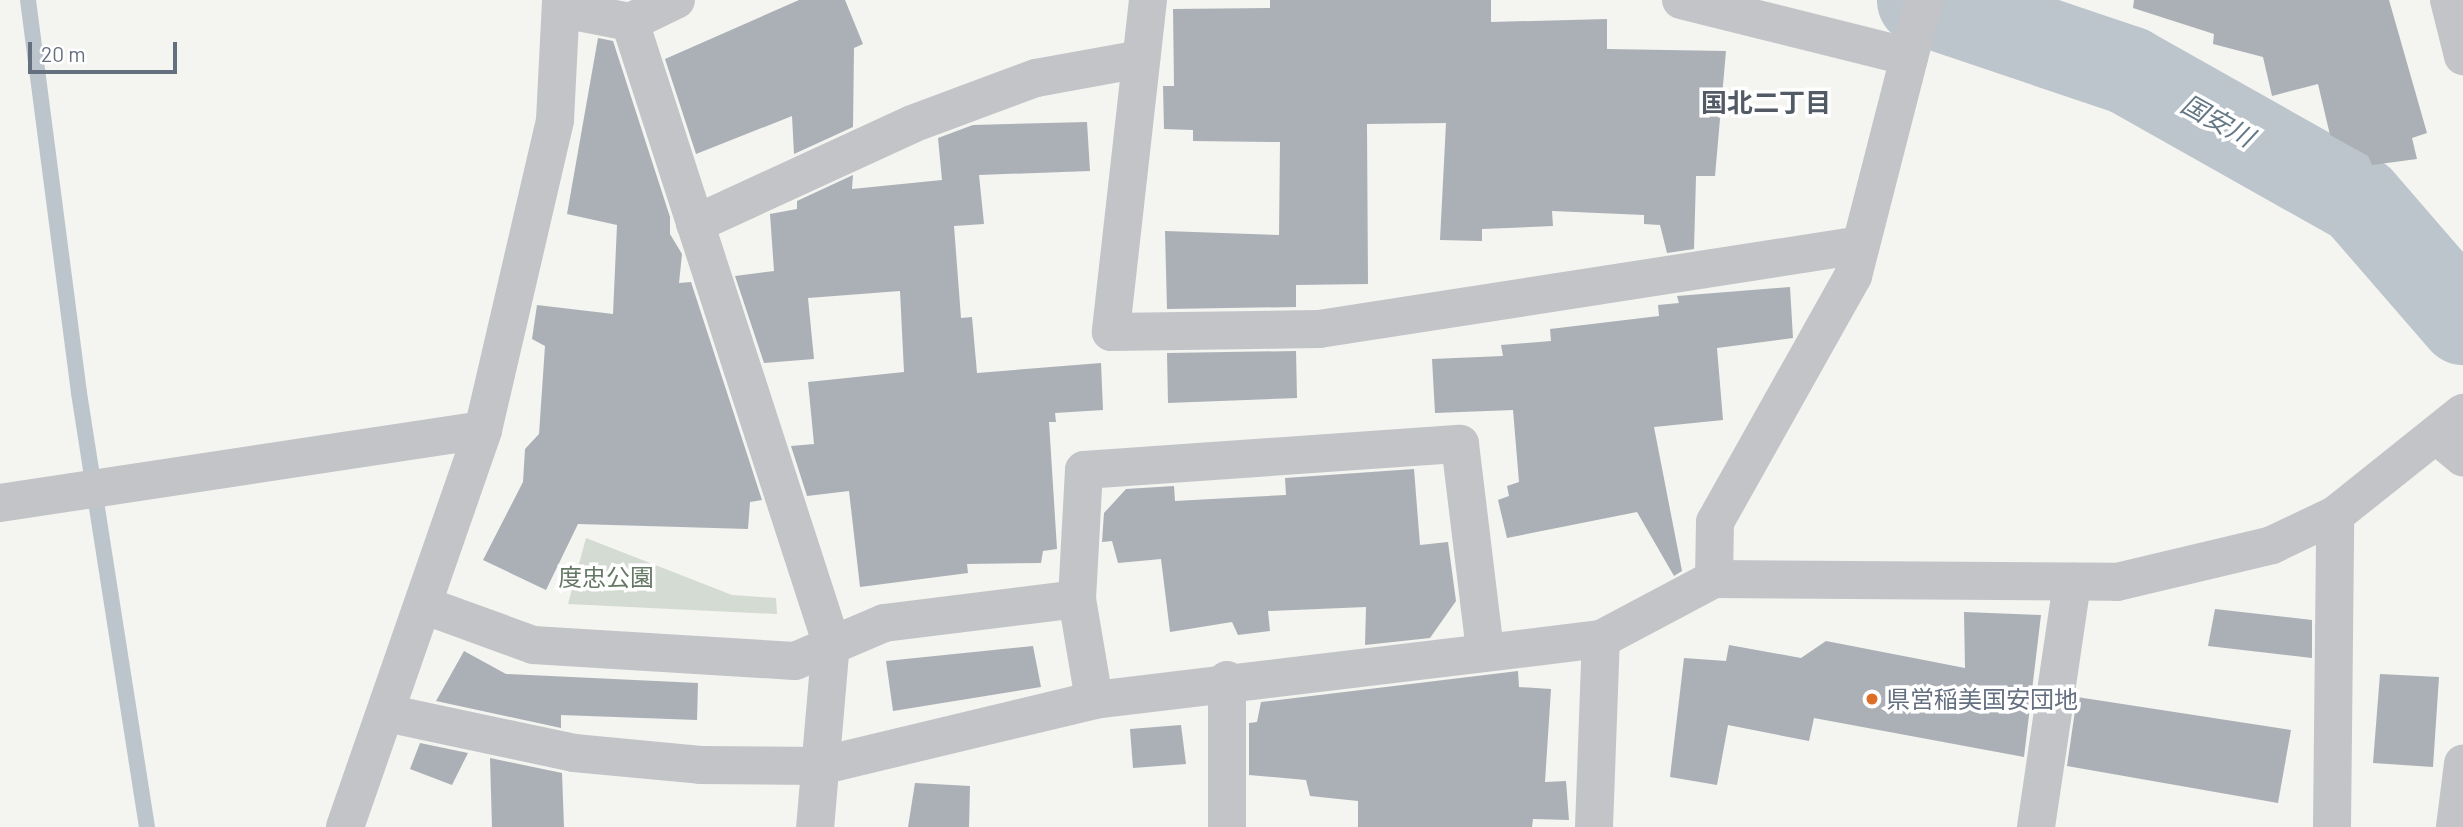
<!DOCTYPE html>
<html>
<head>
<meta charset="utf-8">
<style>
	body { margin:0 }
	#map { position:relative; width:2463px; height:827px; overflow:hidden; background:#f4f4f0; font-family:Barlow,"Noto Sans JP",sans-serif }
	div>[style] { position:absolute }
	[style*='--x'] { left:calc(var(--x)*1px); top:calc(var(--y)*1px); width:calc(var(--w)*1px); rotate:calc(var(--a)*1deg) }
	.green>* { inset:0; background:#d4dbd2 }
	.stream>* { height:16px; margin:-8px; padding:0 8px; transform-origin:8px; border-radius:8px; background:#bdc5cc }
	.river>* { height:89px; margin:-44.5px; padding:0 44.5px; transform-origin:44.5px; border-radius:44.5px; background:#bdc5cc }
	.building>* { inset:0; background:#aab0b6 }
	.minor>* { height:38px; margin:-19px; padding:0 19px; transform-origin:19px; border-radius:19px; background:#c2c4c8 }
	.tertiary>* { height:38px; margin:-19px; padding:0 19px; transform-origin:19px; border-radius:19px; background:#c2c4c8 }
	.dots>* { width:19px; height:19px; translate:-50% -50%; box-sizing:border-box; border:4px solid #fff; border-radius:50% }
	span { translate:-50% -50%; white-space:nowrap; text-align:center; line-height:1.15; -webkit-text-stroke:7px #fff; paint-order:stroke }
	.park-label { font-size:24px; color:#647863 }
	.poi-label { font-size:24px; color:#646f80 }
	.left { translate:0 -50%; text-align:left }
	.neighbourhood-label { font-size:26px; color:#525a66; font-weight:700 }
	.water-label { font-size:26px; color:#647785; font-style:italic }
	.scale { position:absolute; left:28px; top:42px; width:149px; height:32px; box-sizing:border-box; border:4px solid #646f80; border-top:0; padding-left:9px; font-size:21px; line-height:24px; white-space:nowrap; color:#646f80; -webkit-text-stroke:5px #fff; paint-order:stroke }
</style>
</head>
<body>
<div id="map">
	<div class="green">
		<i style="clip-path:polygon(586px 538px,732px 595px,776px 598px,777px 614px,568px 604px)"></i>
	</div>
	<div class="stream">
		<i style="--x:28;--y:0;--w:396;--a:82.6"></i>
		<i style="--x:79;--y:393;--w:439;--a:81.1"></i>
	</div>
	<div class="river">
		<i style="--x:1921;--y:0;--w:219;--a:18.7"></i>
		<i style="--x:2128;--y:70;--w:265;--a:29.4"></i>
		<i style="--x:2359;--y:200;--w:159;--a:49.1"></i>
	</div>
	<div class="building">
		<i style="clip-path:polygon(799px 0,845px 0,863px 44px,854px 48px,853px 127px,794px 154px,792px 116px,696px 154px,665px 59px)"></i>
		<i style="clip-path:polygon(1270px 0,1491px 0,1491px 22px,1607px 19px,1607px 49px,1726px 51px,1715px 176px,1696px 176px,1694px 249px,1667px 253px,1660px 225px,1644px 224px,1644px 215px,1552px 211px,1553px 226px,1482px 229px,1482px 241px,1440px 240px,1446px 123px,1367px 124px,1368px 284px,1296px 285px,1296px 307px,1167px 309px,1165px 231px,1279px 235px,1280px 142px,1193px 141px,1193px 130px,1164px 129px,1163px 86px,1174px 86px,1173px 9px,1270px 8px)"></i>
		<i style="clip-path:polygon(2134px 0,2389px 0,2427px 133px,2412px 138px,2417px 159px,2372px 165px,2368px 156px,2330px 135px,2318px 84px,2272px 96px,2263px 57px,2213px 44px,2214px 34px,2133px 8px)"></i>
		<i style="clip-path:polygon(598px 38px,613px 41px,670px 217px,670px 234px,682px 254px,679px 283px,691px 282px,762px 500px,750px 502px,748px 529px,578px 524px,546px 590px,483px 560px,523px 482px,525px 449px,539px 434px,545px 346px,532px 339px,537px 305px,613px 314px,617px 225px,567px 214px)"></i>
		<i style="clip-path:polygon(1087px 122px,1090px 171px,979px 175px,984px 224px,954px 226px,961px 318px,972px 317px,977px 373px,1101px 363px,1103px 410px,1055px 413px,1056px 422px,1049px 422px,1057px 549px,1043px 551px,1041px 563px,967px 564px,968px 573px,860px 587px,849px 491px,807px 496px,791px 446px,814px 444px,808px 382px,904px 372px,900px 291px,808px 298px,814px 359px,764px 363px,735px 276px,774px 271px,770px 214px,797px 209px,797px 201px,853px 175px,852px 189px,942px 180px,938px 138px,973px 125px)"></i>
		<i style="clip-path:polygon(1790px 287px,1793px 338px,1717px 348px,1723px 420px,1654px 427px,1682px 571px,1674px 576px,1637px 512px,1507px 538px,1498px 500px,1509px 496px,1507px 486px,1519px 482px,1513px 410px,1435px 413px,1432px 359px,1503px 356px,1501px 345px,1551px 341px,1550px 329px,1659px 316px,1658px 305px,1679px 303px,1677px 296px)"></i>
		<i style="clip-path:polygon(1296px 351px,1297px 398px,1168px 403px,1167px 353px)"></i>
		<i style="clip-path:polygon(1414px 469px,1420px 545px,1448px 542px,1456px 601px,1430px 638px,1365px 645px,1366px 607px,1268px 611px,1270px 631px,1238px 635px,1232px 622px,1170px 632px,1161px 559px,1118px 563px,1112px 541px,1102px 542px,1104px 513px,1126px 489px,1174px 486px,1175px 501px,1286px 495px,1285px 478px)"></i>
		<i style="clip-path:polygon(2215px 609px,2312px 620px,2312px 658px,2208px 646px)"></i>
		<i style="clip-path:polygon(1964px 612px,2041px 615px,2024px 757px,1814px 718px,1809px 741px,1728px 725px,1717px 785px,1670px 777px,1684px 658px,1726px 661px,1729px 645px,1801px 658px,1826px 641px,1965px 668px)"></i>
		<i style="clip-path:polygon(1033px 646px,1041px 687px,893px 711px,886px 661px)"></i>
		<i style="clip-path:polygon(464px 651px,506px 674px,698px 683px,697px 720px,561px 715px,561px 728px,436px 701px)"></i>
		<i style="clip-path:polygon(1518px 671px,1519px 687px,1551px 689px,1545px 782px,1566px 781px,1569px 820px,1533px 819px,1532px 827px,1358px 827px,1358px 801px,1310px 796px,1306px 780px,1249px 775px,1249px 723px,1257px 722px,1261px 702px)"></i>
		<i style="clip-path:polygon(2380px 674px,2439px 677px,2433px 767px,2373px 763px)"></i>
		<i style="clip-path:polygon(2077px 697px,2291px 730px,2278px 803px,2067px 766px)"></i>
		<i style="clip-path:polygon(1181px 725px,1186px 764px,1133px 768px,1130px 729px)"></i>
		<i style="clip-path:polygon(420px 743px,468px 753px,452px 785px,410px 769px)"></i>
		<i style="clip-path:polygon(490px 758px,562px 773px,564px 827px,492px 827px)"></i>
		<i style="clip-path:polygon(915px 783px,970px 786px,969px 827px,908px 827px)"></i>
	</div>
	<div class="minor">
		<i style="--x:1148;--y:0;--w:334;--a:96.4"></i>
		<i style="--x:1111;--y:332;--w:208;--a:-0.8"></i>
		<i style="--x:1319;--y:329;--w:548;--a:-8.81"></i>
		<i style="--x:1681;--y:0;--w:235;--a:14"></i>
		<i style="--x:563;--y:9;--w:68;--a:11"></i>
		<i style="--x:630;--y:22;--w:652;--a:72.04"></i>
		<i style="--x:831;--y:642;--w:186;--a:94.9"></i>
		<i style="--x:630;--y:22;--w:51;--a:-25.6"></i>
		<i style="--x:695;--y:224;--w:239;--a:-24.7"></i>
		<i style="--x:912;--y:124;--w:132;--a:-20.4"></i>
		<i style="--x:1036;--y:78;--w:107;--a:-10.3"></i>
		<i style="--x:2436;--y:435;--w:35;--a:40"></i>
		<i style="--x:0;--y:503;--w:488;--a:-8.6"></i>
		<i style="--x:1714;--y:579;--w:57;--a:-89"></i>
		<i style="--x:1715;--y:522;--w:282;--a:-60.7"></i>
		<i style="--x:1853;--y:276;--w:285;--a:-75.6"></i>
		<i style="--x:1077;--y:599;--w:129;--a:-86.9"></i>
		<i style="--x:1084;--y:470;--w:377;--a:-4"></i>
		<i style="--x:1460;--y:444;--w:209;--a:83.1"></i>
		<i style="--x:426;--y:606;--w:114;--a:20"></i>
		<i style="--x:533;--y:645;--w:262;--a:3.5"></i>
		<i style="--x:795;--y:661;--w:97;--a:-23.1"></i>
		<i style="--x:884;--y:623;--w:194;--a:-7.1"></i>
		<i style="--x:1077;--y:599;--w:102;--a:80.4"></i>
		<i style="--x:1094;--y:700;--w:511;--a:-6.86"></i>
		<i style="--x:1601;--y:639;--w:128;--a:-28"></i>
		<i style="--x:1714;--y:579;--w:403;--a:0.4"></i>
		<i style="--x:2117;--y:582;--w:159;--a:-13.4"></i>
		<i style="--x:2272;--y:545;--w:70;--a:-25.5"></i>
		<i style="--x:2335;--y:515;--w:164;--a:-38.6"></i>
		<i style="--x:1227;--y:680;--w:147;--a:90"></i>
		<i style="--x:386;--y:713;--w:192;--a:12"></i>
		<i style="--x:574;--y:753;--w:127;--a:5.4"></i>
		<i style="--x:700;--y:765;--w:120;--a:0.5"></i>
		<i style="--x:820;--y:766;--w:282;--a:-13.5"></i>
		<i style="--x:345;--y:827;--w:420;--a:-70.8"></i>
		<i style="--x:483;--y:430;--w:318;--a:-76.9"></i>
		<i style="--x:555;--y:120;--w:120;--a:-87.1"></i>
		<i style="--x:1594;--y:827;--w:188;--a:-87.9"></i>
		<i style="--x:2036;--y:827;--w:248;--a:-81.6"></i>
		<i style="--x:2332;--y:827;--w:312;--a:-89.4"></i>
		<i style="--x:2455;--y:827;--w:64;--a:-82.8"></i>
	</div>
	<div class="tertiary">
		<i style="--x:2449;--y:0;--w:58;--a:76"></i>
	</div>
	<div class="dots">
		<i style="left:1872px;top:699px;background:#dd6e28"></i>
	</div>
	<div class="park-label">
		<span style="left:606px;top:577px">度忠公園</span>
	</div>
	<div class="poi-label">
		<span class="left" style="left:1886px;top:699px">県営稲美国安団地</span>
	</div>
	<div class="neighbourhood-label">
		<span style="left:1766px;top:102px">国北二丁目</span>
	</div>
	<div class="water-label">
		<span style="left:2218px;top:120px;rotate:29deg">国安川</span>
	</div>
	<div class="scale">20 m</div>
</div>
</body>
</html>
